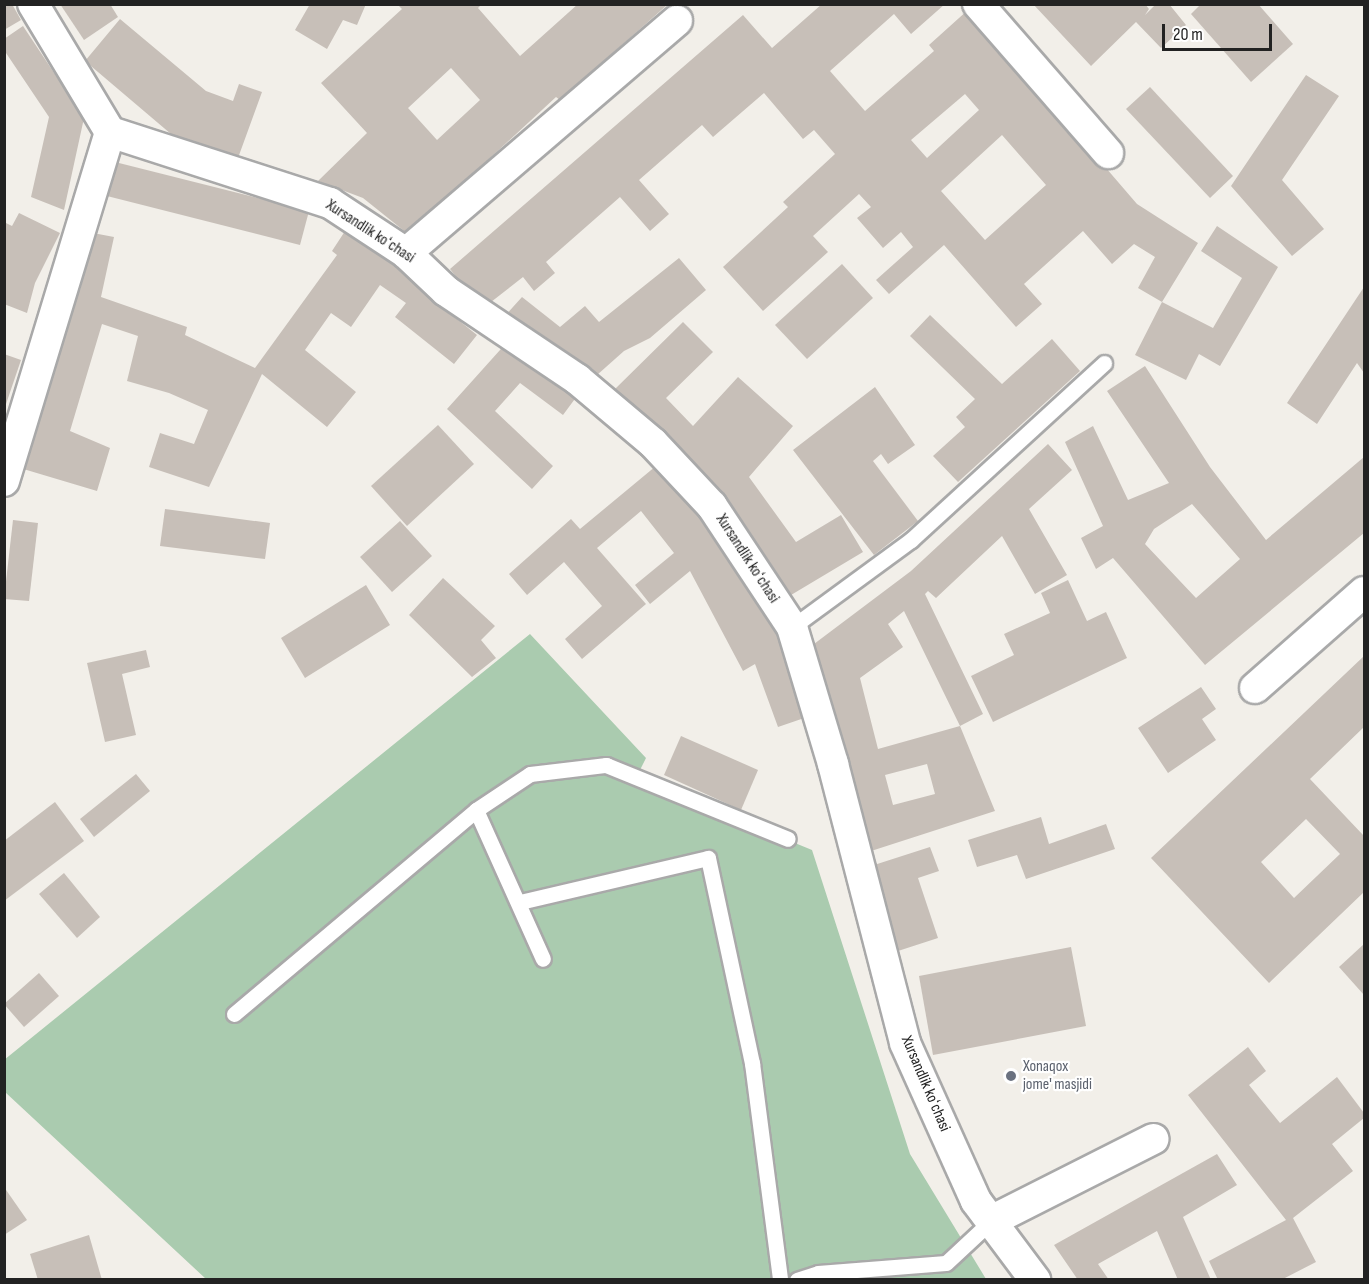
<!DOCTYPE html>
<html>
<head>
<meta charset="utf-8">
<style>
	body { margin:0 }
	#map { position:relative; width:1369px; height:1284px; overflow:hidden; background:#f2efe9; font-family:"Sofia Sans Condensed",sans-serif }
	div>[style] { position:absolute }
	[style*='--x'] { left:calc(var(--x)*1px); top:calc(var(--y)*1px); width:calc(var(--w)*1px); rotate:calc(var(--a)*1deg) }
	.cemetery>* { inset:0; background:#aacbaf }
	.building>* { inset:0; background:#c7bfb8 }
	.roads { filter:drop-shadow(2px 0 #a9a9a9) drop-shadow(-2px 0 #a9a9a9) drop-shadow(0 2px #a9a9a9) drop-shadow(0 -2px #a9a9a9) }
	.service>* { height:15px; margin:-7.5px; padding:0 7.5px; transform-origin:7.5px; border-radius:7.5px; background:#fff }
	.minor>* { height:30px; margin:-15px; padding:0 15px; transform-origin:15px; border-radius:15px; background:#fff }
	.dots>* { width:16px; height:16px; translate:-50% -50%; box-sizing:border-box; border:3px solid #fff; border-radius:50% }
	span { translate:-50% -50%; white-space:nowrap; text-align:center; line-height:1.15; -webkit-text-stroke:4.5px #fff; paint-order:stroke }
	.street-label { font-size:16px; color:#222 }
	.worship-label { font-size:16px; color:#5b616d }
	.left { translate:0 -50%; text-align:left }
	.frame { position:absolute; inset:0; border:6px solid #222; pointer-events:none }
	.scale { position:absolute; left:1162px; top:24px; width:110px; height:27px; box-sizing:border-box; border:3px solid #222; border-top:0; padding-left:8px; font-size:18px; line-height:21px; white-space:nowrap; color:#222; -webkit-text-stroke:4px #fff; paint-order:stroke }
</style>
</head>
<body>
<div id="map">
	<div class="cemetery">
		<i style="clip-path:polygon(530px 634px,646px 758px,636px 778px,812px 850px,910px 1154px,986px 1279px,206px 1279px,5px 1092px,4px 1060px)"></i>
	</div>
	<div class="building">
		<i style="clip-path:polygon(4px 4px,12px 4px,21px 20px,4px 30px)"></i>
		<i style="clip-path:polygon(60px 4px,110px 4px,118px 17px,84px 40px)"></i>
		<i style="clip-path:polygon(310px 4px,366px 4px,357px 25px,343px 20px,327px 49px,295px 30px)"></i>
		<i style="clip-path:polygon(evenodd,397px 4px,482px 4px,478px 8px,520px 56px,578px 4px,686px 4px,674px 14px,667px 5px,560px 100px,556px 97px,408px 234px,363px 198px,318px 181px,367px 133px,321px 83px,402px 9px,397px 4px,451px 68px,480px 100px,437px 140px,408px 108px,451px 68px)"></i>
		<i style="clip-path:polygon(evenodd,822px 4px,945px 4px,911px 34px,894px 14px,830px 71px,865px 111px,934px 51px,929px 45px,969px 9px,1137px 204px,1198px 243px,1162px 302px,1138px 288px,1155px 257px,1134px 244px,1112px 264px,1083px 231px,1024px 284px,1042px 304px,1016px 327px,944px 245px,889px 294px,876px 280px,913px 247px,901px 232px,883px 248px,857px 218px,871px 207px,859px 194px,813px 236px,828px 252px,763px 311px,723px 267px,788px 207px,783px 202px,835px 154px,814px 130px,803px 139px,764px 93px,713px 137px,702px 125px,639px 180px,669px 214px,650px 231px,620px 197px,546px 262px,555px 273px,534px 291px,523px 277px,482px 309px,450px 269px,743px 15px,772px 48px,822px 4px,965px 94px,979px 110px,927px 158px,911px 140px,965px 94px,822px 4px,1002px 135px,1046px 185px,985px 240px,941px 191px,1002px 135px)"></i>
		<i style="clip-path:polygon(1033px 4px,1145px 4px,1149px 9px,1145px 15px,1156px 4px,1169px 4px,1186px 25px,1161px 48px,1136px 22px,1091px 66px)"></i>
		<i style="clip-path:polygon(1201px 4px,1258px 4px,1293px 44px,1251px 82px,1191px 14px)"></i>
		<i style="clip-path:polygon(120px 19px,206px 91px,233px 101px,239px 84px,262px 92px,238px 158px,171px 134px,85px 61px)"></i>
		<i style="clip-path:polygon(23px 26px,84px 118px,64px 210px,31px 197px,49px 117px,4px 50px,4px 39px)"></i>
		<i style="clip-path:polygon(1306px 75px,1339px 96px,1282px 180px,1324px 229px,1292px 256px,1231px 186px)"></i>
		<i style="clip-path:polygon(1150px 87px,1233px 176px,1210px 198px,1126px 109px)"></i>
		<i style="clip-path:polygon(115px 162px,309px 211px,300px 245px,107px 196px)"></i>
		<i style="clip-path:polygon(19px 213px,60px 233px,35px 283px,27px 313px,4px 304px,4px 222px,12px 226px)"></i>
		<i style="clip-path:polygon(349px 225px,426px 278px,418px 288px,477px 335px,454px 364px,395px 317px,406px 303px,380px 285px,351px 327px,331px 313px,305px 350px,356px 392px,327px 427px,262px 374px,209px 487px,149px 467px,160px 433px,194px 444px,208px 410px,169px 393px,127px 381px,138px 336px,102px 324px,70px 431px,110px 448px,97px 491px,20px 468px,75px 288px,80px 290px,93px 233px,114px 237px,101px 297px,187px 327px,185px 335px,255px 368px,337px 255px,332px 251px)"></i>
		<i style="clip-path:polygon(1217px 226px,1278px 267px,1220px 366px,1199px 354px,1186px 380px,1135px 355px,1162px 302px,1213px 328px,1242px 278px,1201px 251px)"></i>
		<i style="clip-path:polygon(679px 258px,706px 290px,650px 338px,624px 351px,597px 375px,503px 318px,522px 297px,560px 327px,585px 306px,599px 322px)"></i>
		<i style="clip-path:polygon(842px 264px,873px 298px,807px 359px,775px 325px)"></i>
		<i style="clip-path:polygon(1364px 287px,1364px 373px,1357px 363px,1317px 424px,1287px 403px)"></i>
		<i style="clip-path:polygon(930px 315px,1002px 384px,1052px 339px,1080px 371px,958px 482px,933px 456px,965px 427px,956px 417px,975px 399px,910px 336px)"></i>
		<i style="clip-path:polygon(683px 322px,713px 352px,666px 398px,693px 426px,738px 377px,793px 426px,749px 477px,796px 542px,841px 515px,863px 552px,786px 598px,700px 477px,614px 390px)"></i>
		<i style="clip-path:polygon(509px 340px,580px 392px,563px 415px,520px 383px,495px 411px,553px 466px,532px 489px,447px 409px)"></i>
		<i style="clip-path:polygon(4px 354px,21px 360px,5px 407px,4px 407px)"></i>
		<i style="clip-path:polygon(evenodd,1145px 366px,1210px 467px,1266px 540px,1364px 457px,1364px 533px,1205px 665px,1113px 558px,1096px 569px,1081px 538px,1103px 526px,1065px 442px,1093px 426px,1128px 500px,1169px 483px,1107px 391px,1145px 366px,1192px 504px,1240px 559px,1196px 598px,1145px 544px,1154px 529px,1192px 504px)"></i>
		<i style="clip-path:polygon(875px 387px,915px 445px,888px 464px,881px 454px,873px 461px,918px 521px,874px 555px,793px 450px)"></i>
		<i style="clip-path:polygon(438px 425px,474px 464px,407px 526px,371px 486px)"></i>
		<i style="clip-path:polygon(evenodd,1048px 444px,1072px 470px,1029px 509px,1067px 575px,1035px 594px,1002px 536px,936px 598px,928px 591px,925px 594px,983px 714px,960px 726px,904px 611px,888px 624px,903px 647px,860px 678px,878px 749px,960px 726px,995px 811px,868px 852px,814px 644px,911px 571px,1048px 444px,927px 764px,935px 794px,893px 805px,885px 775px,927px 764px)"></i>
		<i style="clip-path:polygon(662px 461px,732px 547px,788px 645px,813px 715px,778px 727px,755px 664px,743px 671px,690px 571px,650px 604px,635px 585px,674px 553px,641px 511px,597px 548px,646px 604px,582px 659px,565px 639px,602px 606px,564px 562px,527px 595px,509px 574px,571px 519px,580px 529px)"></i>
		<i style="clip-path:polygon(165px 509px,270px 523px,265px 559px,160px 546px)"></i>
		<i style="clip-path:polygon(13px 520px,38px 523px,29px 601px,4px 599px)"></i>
		<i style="clip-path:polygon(400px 521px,432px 556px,392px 592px,360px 557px)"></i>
		<i style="clip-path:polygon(443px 578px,495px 626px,481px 640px,496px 658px,472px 677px,409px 615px)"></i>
		<i style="clip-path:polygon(1068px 580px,1087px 621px,1106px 612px,1127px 658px,993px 722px,971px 676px,1014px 655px,1004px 634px,1050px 613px,1041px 593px)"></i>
		<i style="clip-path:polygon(366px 585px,390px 625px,305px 678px,281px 638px)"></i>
		<i style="clip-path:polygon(146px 650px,150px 667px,122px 674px,136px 735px,105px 742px,87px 663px)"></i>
		<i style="clip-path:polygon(evenodd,1364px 656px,1364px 727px,1310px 779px,1364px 836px,1364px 892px,1269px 983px,1151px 858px,1364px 656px,1306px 819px,1340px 854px,1294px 898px,1261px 862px,1306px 819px)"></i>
		<i style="clip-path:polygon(1201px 687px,1216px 709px,1202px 719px,1216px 740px,1168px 773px,1138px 728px)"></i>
		<i style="clip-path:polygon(681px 736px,758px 770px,741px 810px,664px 775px)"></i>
		<i style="clip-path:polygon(136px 774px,150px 791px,94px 837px,80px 819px)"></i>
		<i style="clip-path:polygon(55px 802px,84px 841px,4px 901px,4px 841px)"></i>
		<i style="clip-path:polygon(1041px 817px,1049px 844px,1106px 824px,1115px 849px,1026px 879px,1017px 855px,977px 867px,968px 840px)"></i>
		<i style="clip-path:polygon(930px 847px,939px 871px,918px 878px,938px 938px,898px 951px,871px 866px)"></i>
		<i style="clip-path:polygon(64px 873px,100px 917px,77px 938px,39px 894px)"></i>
		<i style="clip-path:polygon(1364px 944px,1364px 995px,1339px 967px)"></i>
		<i style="clip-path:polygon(1071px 947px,1086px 1026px,933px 1055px,919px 976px)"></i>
		<i style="clip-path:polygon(39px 973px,59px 996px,24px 1027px,4px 1004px)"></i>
		<i style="clip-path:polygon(1248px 1047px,1266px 1071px,1249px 1085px,1280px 1123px,1337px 1077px,1364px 1113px,1364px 1118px,1332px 1144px,1353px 1171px,1293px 1218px,1316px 1262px,1281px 1280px,1218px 1280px,1209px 1261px,1286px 1220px,1188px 1095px)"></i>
		<i style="clip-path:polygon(1217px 1154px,1237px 1185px,1183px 1217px,1211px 1280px,1178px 1280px,1157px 1231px,1098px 1264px,1109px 1280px,1078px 1280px,1054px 1245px)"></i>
		<i style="clip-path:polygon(4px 1187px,27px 1220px,4px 1235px)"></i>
		<i style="clip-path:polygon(89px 1235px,102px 1280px,38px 1280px,30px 1254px)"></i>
	</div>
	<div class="roads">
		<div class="service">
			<i style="--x:792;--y:627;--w:147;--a:-36.2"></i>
			<i style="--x:911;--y:540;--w:262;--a:-42.5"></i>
			<i style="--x:476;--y:810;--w:65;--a:-33.7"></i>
			<i style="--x:530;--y:774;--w:77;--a:-6.8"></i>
			<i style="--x:606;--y:765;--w:196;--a:22.1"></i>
			<i style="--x:520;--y:902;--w:193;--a:-13.2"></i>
			<i style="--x:708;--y:858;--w:210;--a:77.9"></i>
			<i style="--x:752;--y:1063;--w:219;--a:82.6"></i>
			<i style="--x:234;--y:1014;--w:317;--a:-40.1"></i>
			<i style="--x:476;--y:810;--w:163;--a:65.8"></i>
			<i style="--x:797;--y:1280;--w:22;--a:-18"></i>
			<i style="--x:818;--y:1273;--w:128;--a:-4.5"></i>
			<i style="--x:946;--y:1263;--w:62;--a:-43"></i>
		</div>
		<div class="minor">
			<i style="--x:978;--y:4;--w:198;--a:48.9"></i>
			<i style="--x:110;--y:132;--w:231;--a:17.9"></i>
			<i style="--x:330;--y:203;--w:91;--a:33.3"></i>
			<i style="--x:406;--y:253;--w:55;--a:43.5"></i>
			<i style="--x:446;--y:291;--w:158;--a:33.9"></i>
			<i style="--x:577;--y:379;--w:99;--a:40.1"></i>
			<i style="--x:653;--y:443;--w:86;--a:46.9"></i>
			<i style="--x:712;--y:506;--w:145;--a:56.5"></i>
			<i style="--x:792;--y:627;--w:143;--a:73.3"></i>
			<i style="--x:833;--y:764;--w:288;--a:75.5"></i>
			<i style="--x:905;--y:1043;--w:173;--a:65.8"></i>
			<i style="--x:976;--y:1201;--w:99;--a:53.2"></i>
			<i style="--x:406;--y:253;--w:357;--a:-40.6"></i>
			<i style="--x:4;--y:481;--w:365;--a:-73.1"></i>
			<i style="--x:110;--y:132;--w:149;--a:-121"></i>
			<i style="--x:1255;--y:688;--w:145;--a:-41.4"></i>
			<i style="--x:991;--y:1221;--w:182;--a:-26.8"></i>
		</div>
	</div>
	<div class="dots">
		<i style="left:1011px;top:1076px;background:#6b7280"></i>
	</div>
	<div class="street-label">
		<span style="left:370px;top:232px;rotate:33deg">Xursandlik koʻchasi</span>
		<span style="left:747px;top:559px;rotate:57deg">Xursandlik koʻchasi</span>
		<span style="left:925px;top:1084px;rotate:67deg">Xursandlik koʻchasi</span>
	</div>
	<div class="worship-label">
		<span class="left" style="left:1023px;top:1076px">Xonaqox<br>jome' masjidi</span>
	</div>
	<div class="frame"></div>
	<div class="scale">20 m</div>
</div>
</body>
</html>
